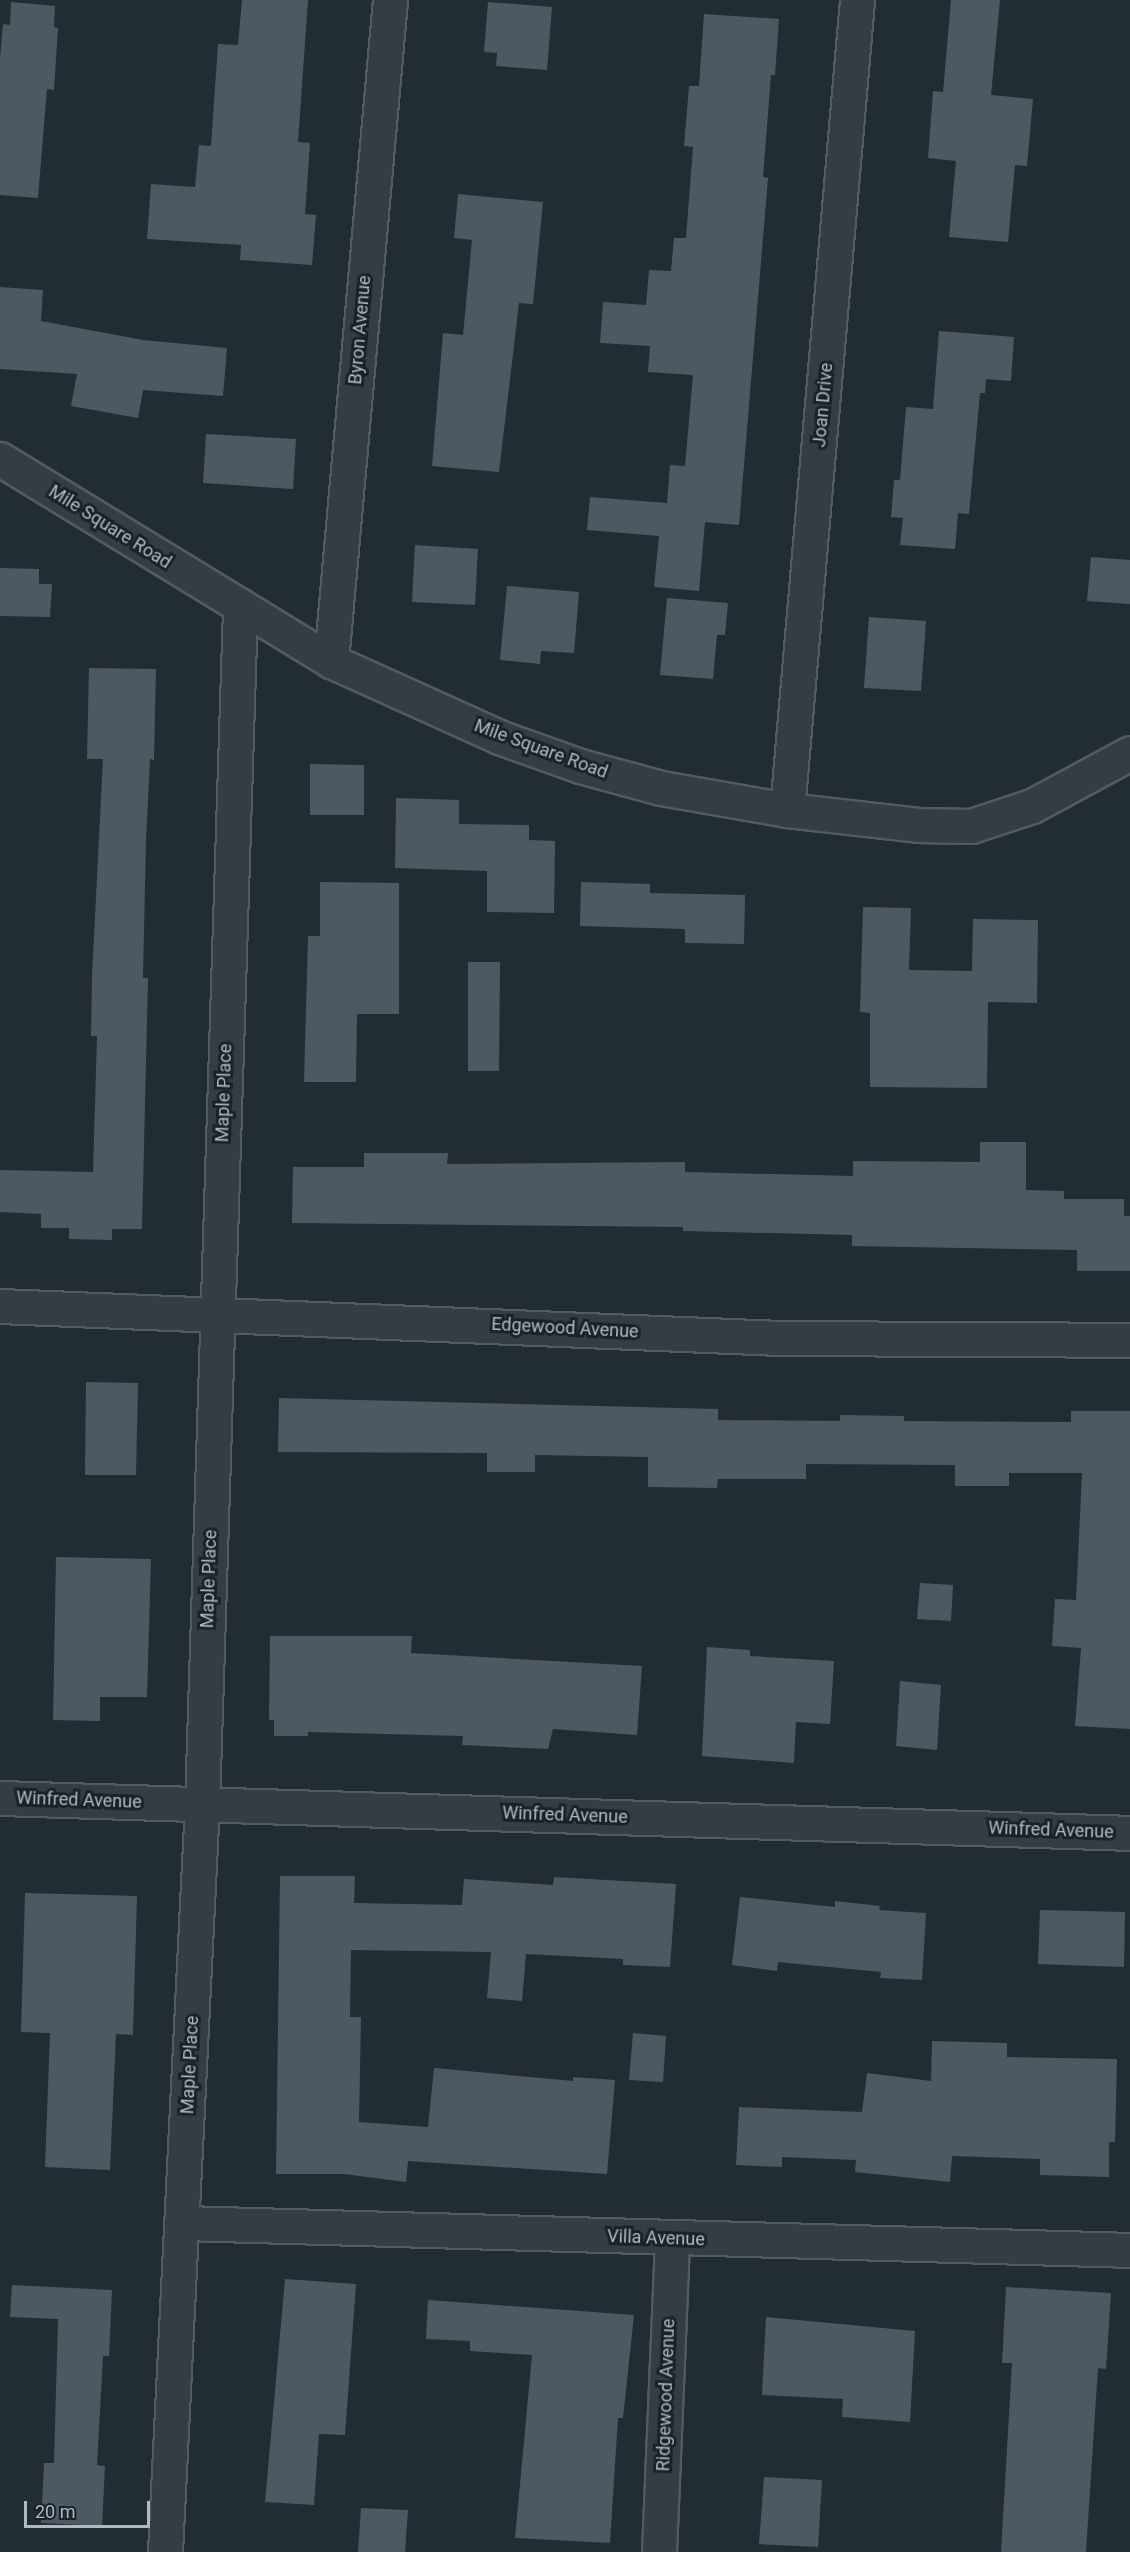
<!DOCTYPE html>
<html>
<head>
<meta charset="utf-8">
<style>
	body { margin:0 }
	#map { position:relative; width:1130px; height:2552px; overflow:hidden; background:#222c33; font-family:Roboto,sans-serif }
	div>[style] { position:absolute }
	[style*='--x'] { left:calc(var(--x)*1px); top:calc(var(--y)*1px); width:calc(var(--w)*1px); rotate:calc(var(--a)*1deg) }
	.building>* { inset:0; background:#4d5962 }
	.roads { filter:drop-shadow(2px 0 #525b62) drop-shadow(-2px 0 #525b62) drop-shadow(0 2px #525b62) drop-shadow(0 -2px #525b62) }
	.minor>* { height:33px; margin:-16.5px; padding:0 16.5px; transform-origin:16.5px; border-radius:16.5px; background:#353d44 }
	span { translate:-50% -50%; white-space:nowrap; text-align:center; line-height:1.15; -webkit-text-stroke:6px #1a2229; paint-order:stroke }
	.street-label { font-size:18px; color:#afb9c1 }
	.scale { position:absolute; left:24px; top:2501px; width:126px; height:27px; box-sizing:border-box; border:3px solid #afb9c1; border-top:0; padding-left:8px; font-size:18px; line-height:21px; white-space:nowrap; color:#afb9c1; -webkit-text-stroke:4px #1a2229; paint-order:stroke }
</style>
</head>
<body>
<div id="map">
	<div class="building">
		<i style="clip-path:polygon(242px 0,308px 0,298px 142px,310px 143px,305px 214px,316px 215px,312px 265px,240px 260px,241px 245px,147px 239px,151px 184px,195px 187px,199px 145px,211px 146px,218px 44px,238px 45px)"></i>
		<i style="clip-path:polygon(951px 0,1000px 0,991px 95px,1033px 99px,1027px 166px,1015px 165px,1008px 242px,949px 237px,956px 161px,928px 158px,933px 91px,943px 92px)"></i>
		<i style="clip-path:polygon(11px 2px,55px 6px,54px 27px,58px 28px,54px 90px,47px 89px,38px 198px,0 195px,0 58px,3px 24px,10px 25px)"></i>
		<i style="clip-path:polygon(488px 2px,552px 7px,547px 70px,496px 66px,497px 53px,484px 52px)"></i>
		<i style="clip-path:polygon(704px 14px,779px 19px,775px 75px,771px 75px,763px 177px,768px 178px,739px 525px,705px 522px,699px 591px,654px 587px,659px 536px,587px 530px,590px 497px,667px 503px,670px 465px,685px 466px,693px 375px,648px 372px,650px 346px,600px 343px,603px 302px,646px 305px,649px 270px,671px 271px,674px 238px,686px 238px,693px 147px,684px 146px,689px 86px,699px 86px)"></i>
		<i style="clip-path:polygon(458px 194px,543px 202px,533px 304px,519px 303px,499px 472px,432px 466px,443px 333px,463px 335px,472px 240px,454px 238px)"></i>
		<i style="clip-path:polygon(0 287px,43px 290px,41px 321px,143px 340px,227px 348px,223px 396px,143px 390px,138px 418px,71px 406px,77px 374px,0 369px)"></i>
		<i style="clip-path:polygon(939px 331px,1014px 337px,1011px 381px,986px 379px,985px 393px,980px 393px,969px 514px,958px 513px,955px 549px,900px 545px,903px 518px,891px 517px,894px 480px,900px 480px,906px 407px,933px 409px)"></i>
		<i style="clip-path:polygon(206px 434px,296px 439px,293px 489px,203px 483px)"></i>
		<i style="clip-path:polygon(415px 545px,478px 549px,475px 605px,412px 602px)"></i>
		<i style="clip-path:polygon(1091px 557px,1130px 560px,1130px 604px,1087px 601px)"></i>
		<i style="clip-path:polygon(0 568px,39px 569px,39px 584px,52px 584px,50px 617px,0 616px)"></i>
		<i style="clip-path:polygon(507px 586px,579px 592px,574px 653px,541px 651px,540px 664px,500px 660px)"></i>
		<i style="clip-path:polygon(667px 598px,728px 603px,725px 635px,717px 635px,713px 679px,660px 675px)"></i>
		<i style="clip-path:polygon(869px 617px,926px 621px,921px 691px,864px 688px)"></i>
		<i style="clip-path:polygon(89px 668px,156px 669px,154px 760px,150px 759px,146px 840px,143px 978px,148px 978px,142px 1229px,112px 1229px,112px 1240px,69px 1239px,69px 1228px,41px 1228px,41px 1214px,0 1212px,0 1170px,93px 1172px,97px 1036px,91px 1036px,92px 977px,103px 759px,87px 759px)"></i>
		<i style="clip-path:polygon(310px 764px,364px 765px,364px 815px,310px 815px)"></i>
		<i style="clip-path:polygon(396px 798px,459px 800px,459px 824px,529px 825px,529px 840px,555px 841px,554px 913px,487px 912px,487px 871px,395px 868px)"></i>
		<i style="clip-path:polygon(320px 882px,399px 883px,399px 1014px,357px 1014px,356px 1082px,304px 1082px,308px 936px,320px 936px)"></i>
		<i style="clip-path:polygon(581px 882px,650px 884px,650px 893px,745px 895px,744px 944px,685px 943px,685px 929px,580px 926px)"></i>
		<i style="clip-path:polygon(863px 907px,911px 908px,909px 970px,972px 971px,973px 919px,1038px 920px,1037px 1003px,988px 1002px,987px 1088px,870px 1087px,870px 1013px,860px 1012px)"></i>
		<i style="clip-path:polygon(468px 962px,500px 962px,499px 1071px,468px 1071px)"></i>
		<i style="clip-path:polygon(980px 1142px,1026px 1142px,1026px 1190px,1064px 1191px,1064px 1199px,1124px 1199px,1124px 1216px,1130px 1216px,1130px 1271px,1077px 1271px,1077px 1250px,852px 1246px,852px 1235px,683px 1231px,683px 1227px,292px 1223px,293px 1167px,364px 1167px,364px 1153px,448px 1153px,447px 1164px,685px 1162px,685px 1172px,853px 1176px,853px 1161px,980px 1162px)"></i>
		<i style="clip-path:polygon(86px 1382px,138px 1383px,136px 1475px,85px 1475px)"></i>
		<i style="clip-path:polygon(279px 1398px,718px 1409px,718px 1420px,840px 1421px,840px 1415px,904px 1416px,904px 1421px,1071px 1422px,1071px 1411px,1130px 1411px,1130px 1729px,1075px 1726px,1081px 1648px,1052px 1646px,1055px 1599px,1076px 1600px,1082px 1473px,1009px 1473px,1009px 1486px,955px 1486px,955px 1465px,806px 1464px,806px 1479px,718px 1479px,717px 1488px,648px 1487px,648px 1457px,535px 1455px,535px 1472px,487px 1472px,487px 1453px,278px 1452px)"></i>
		<i style="clip-path:polygon(56px 1557px,151px 1559px,147px 1697px,100px 1697px,100px 1721px,53px 1720px)"></i>
		<i style="clip-path:polygon(920px 1583px,953px 1585px,951px 1621px,917px 1619px)"></i>
		<i style="clip-path:polygon(270px 1636px,412px 1636px,411px 1653px,642px 1666px,637px 1735px,553px 1729px,548px 1749px,462px 1745px,463px 1736px,308px 1732px,308px 1736px,274px 1736px,274px 1720px,269px 1720px)"></i>
		<i style="clip-path:polygon(707px 1647px,750px 1650px,750px 1656px,834px 1661px,830px 1724px,796px 1722px,794px 1763px,702px 1756px)"></i>
		<i style="clip-path:polygon(900px 1681px,941px 1685px,937px 1750px,896px 1746px)"></i>
		<i style="clip-path:polygon(280px 1876px,355px 1876px,354px 1903px,462px 1905px,464px 1879px,553px 1885px,554px 1877px,676px 1884px,670px 1967px,623px 1965px,623px 1959px,526px 1954px,522px 2001px,487px 1998px,491px 1952px,351px 1950px,350px 2017px,361px 2017px,359px 2122px,428px 2127px,434px 2068px,573px 2081px,573px 2077px,615px 2080px,607px 2174px,408px 2161px,406px 2182px,344px 2174px,276px 2174px)"></i>
		<i style="clip-path:polygon(25px 1893px,137px 1896px,133px 2035px,116px 2034px,110px 2170px,45px 2167px,50px 2033px,21px 2032px)"></i>
		<i style="clip-path:polygon(740px 1897px,835px 1907px,835px 1901px,880px 1906px,879px 1910px,926px 1913px,922px 1980px,880px 1978px,881px 1972px,778px 1962px,777px 1971px,732px 1965px)"></i>
		<i style="clip-path:polygon(1040px 1910px,1125px 1912px,1124px 1967px,1038px 1964px)"></i>
		<i style="clip-path:polygon(633px 2033px,666px 2036px,663px 2082px,629px 2080px)"></i>
		<i style="clip-path:polygon(932px 2041px,1007px 2043px,1007px 2057px,1117px 2059px,1115px 2142px,1109px 2142px,1109px 2177px,1040px 2175px,1040px 2159px,952px 2156px,950px 2182px,855px 2172px,856px 2160px,782px 2157px,782px 2167px,736px 2165px,739px 2107px,862px 2112px,867px 2073px,931px 2081px)"></i>
		<i style="clip-path:polygon(285px 2279px,356px 2284px,345px 2435px,319px 2434px,314px 2505px,265px 2502px)"></i>
		<i style="clip-path:polygon(12px 2285px,112px 2290px,109px 2356px,103px 2356px,97px 2465px,105px 2466px,102px 2526px,41px 2523px,44px 2463px,54px 2463px,58px 2319px,10px 2317px)"></i>
		<i style="clip-path:polygon(1006px 2287px,1111px 2293px,1106px 2369px,1098px 2368px,1086px 2552px,1001px 2552px,1012px 2363px,1002px 2363px)"></i>
		<i style="clip-path:polygon(428px 2300px,634px 2315px,623px 2418px,618px 2418px,610px 2543px,515px 2538px,532px 2355px,470px 2351px,470px 2341px,426px 2339px)"></i>
		<i style="clip-path:polygon(766px 2317px,915px 2331px,910px 2422px,842px 2417px,843px 2399px,762px 2395px)"></i>
		<i style="clip-path:polygon(764px 2477px,822px 2480px,818px 2547px,759px 2544px)"></i>
		<i style="clip-path:polygon(361px 2508px,408px 2510px,405px 2552px,358px 2552px)"></i>
	</div>
	<div class="roads">
		<div class="minor">
			<i style="--x:0;--y:459;--w:388;--a:31.4"></i>
			<i style="--x:331;--y:661;--w:184;--a:24.3"></i>
			<i style="--x:499;--y:737;--w:86;--a:19.7"></i>
			<i style="--x:580;--y:766;--w:84;--a:15.2"></i>
			<i style="--x:661;--y:788;--w:128;--a:9.9"></i>
			<i style="--x:787;--y:810;--w:132;--a:6.5"></i>
			<i style="--x:918;--y:825;--w:53;--a:1.1"></i>
			<i style="--x:971;--y:826;--w:64;--a:-18.2"></i>
			<i style="--x:1032;--y:806;--w:111;--a:-28.4"></i>
			<i style="--x:331;--y:661;--w:664;--a:-84.9"></i>
			<i style="--x:787;--y:810;--w:813;--a:-85.06"></i>
			<i style="--x:0;--y:1306;--w:781;--a:2.35"></i>
			<i style="--x:780;--y:1338;--w:350;--a:0.3"></i>
			<i style="--x:0;--y:1798;--w:1131;--a:1.77"></i>
			<i style="--x:183;--y:2223;--w:947;--a:1.63"></i>
			<i style="--x:165;--y:2552;--w:749;--a:-87.17"></i>
			<i style="--x:202;--y:1804;--w:1199;--a:-88.18"></i>
			<i style="--x:659;--y:2552;--w:313;--a:-87.6"></i>
		</div>
	</div>
	<div class="street-label">
		<span style="left:360px;top:330px;rotate:-85deg">Byron Avenue</span>
		<span style="left:823px;top:405px;rotate:-85deg">Joan Drive</span>
		<span style="left:110px;top:527px;rotate:32deg">Mile Square Road</span>
		<span style="left:541px;top:749px;rotate:20deg">Mile Square Road</span>
		<span style="left:224px;top:1093px;rotate:-88deg">Maple Place</span>
		<span style="left:565px;top:1328px;rotate:3deg">Edgewood Avenue</span>
		<span style="left:209px;top:1579px;rotate:-88deg">Maple Place</span>
		<span style="left:79px;top:1800px;rotate:2deg">Winfred Avenue</span>
		<span style="left:565px;top:1815px;rotate:2deg">Winfred Avenue</span>
		<span style="left:1051px;top:1830px;rotate:2deg">Winfred Avenue</span>
		<span style="left:190px;top:2065px;rotate:-87deg">Maple Place</span>
		<span style="left:656px;top:2238px;rotate:2deg">Villa Avenue</span>
		<span style="left:666px;top:2395px;rotate:-88deg">Ridgewood Avenue</span>
	</div>
	<div class="scale">20 m</div>
</div>
</body>
</html>
